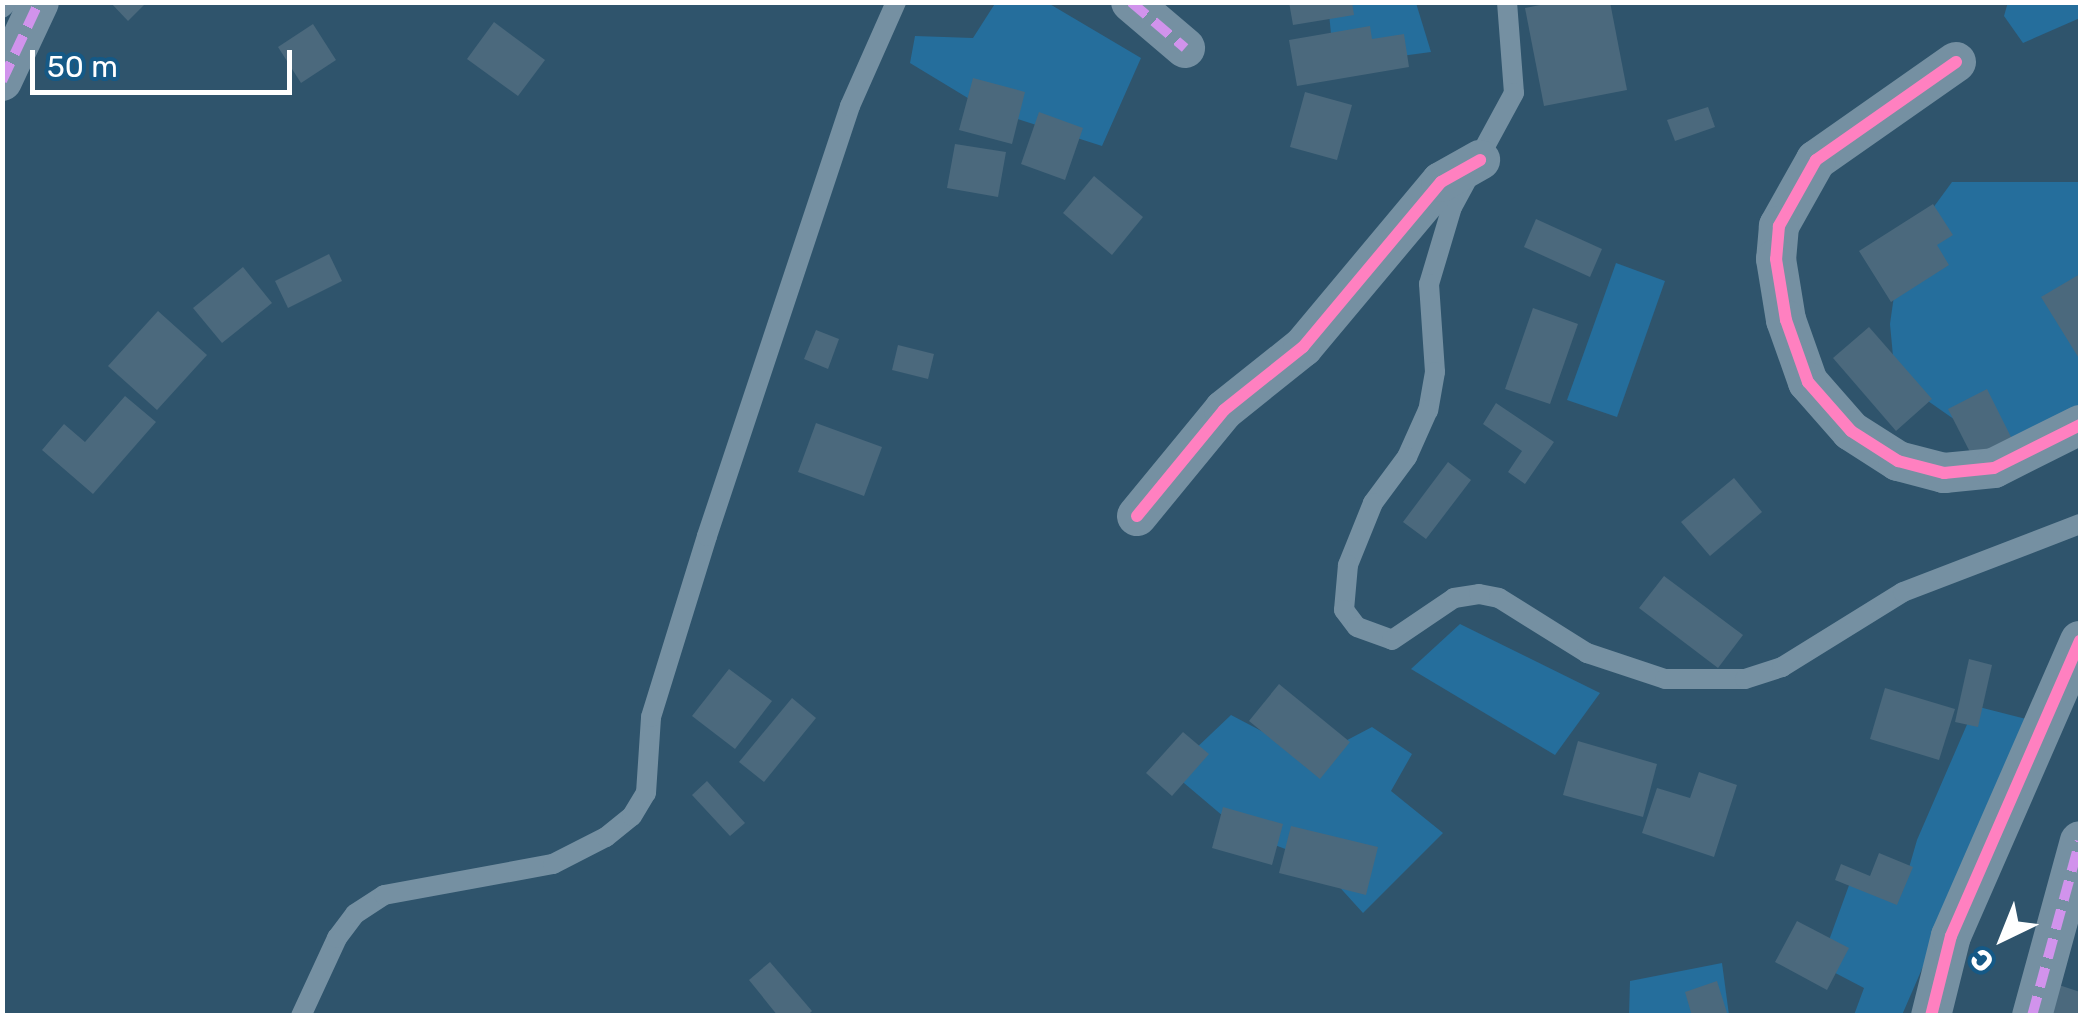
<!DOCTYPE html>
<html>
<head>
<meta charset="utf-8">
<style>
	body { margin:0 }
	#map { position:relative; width:2083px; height:1018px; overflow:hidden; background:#2f546c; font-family:Rubik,sans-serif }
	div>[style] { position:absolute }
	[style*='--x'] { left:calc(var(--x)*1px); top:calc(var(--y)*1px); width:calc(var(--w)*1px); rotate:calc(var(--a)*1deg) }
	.green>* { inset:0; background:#256e9c }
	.building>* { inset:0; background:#4b697d }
	.service>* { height:20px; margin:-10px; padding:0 10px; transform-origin:10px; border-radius:10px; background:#7590a2 }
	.minor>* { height:40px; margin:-20px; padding:0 20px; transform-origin:20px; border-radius:20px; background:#7590a2 }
	.quiet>* { height:10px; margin-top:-5px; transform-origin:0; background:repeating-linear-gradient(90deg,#d193ec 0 20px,transparent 0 30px) }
	.cycleway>* { height:12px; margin:-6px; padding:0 6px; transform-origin:6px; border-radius:6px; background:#ff80c0 }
	span { translate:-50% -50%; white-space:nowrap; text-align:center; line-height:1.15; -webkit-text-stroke:8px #155986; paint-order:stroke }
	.frame { position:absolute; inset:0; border:5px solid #fff; pointer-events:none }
	.north { position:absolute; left:1953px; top:888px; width:100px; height:100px; -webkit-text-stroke:8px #155986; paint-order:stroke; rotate:223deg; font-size:28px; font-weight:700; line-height:40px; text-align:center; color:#fff }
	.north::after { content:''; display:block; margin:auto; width:35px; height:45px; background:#fff; clip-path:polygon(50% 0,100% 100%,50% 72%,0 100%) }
	.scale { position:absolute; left:30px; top:50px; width:262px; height:45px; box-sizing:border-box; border:5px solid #fff; border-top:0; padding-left:12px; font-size:30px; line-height:35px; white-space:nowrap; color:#fff; -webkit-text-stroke:8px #155986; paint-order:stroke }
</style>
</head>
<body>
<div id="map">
	<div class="green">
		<i style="clip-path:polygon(996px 2px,1048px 3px,1141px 58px,1102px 146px,986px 109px,910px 63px,915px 36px,973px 38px)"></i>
		<i style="clip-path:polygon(2008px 2px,2080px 3px,2080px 18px,2023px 43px,2004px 16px)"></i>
		<i style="clip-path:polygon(1328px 3px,1416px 3px,1431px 52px,1334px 65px)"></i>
		<i style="clip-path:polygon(1952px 182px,2080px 182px,2080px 415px,2011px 459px,1895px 378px,1890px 324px,1900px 253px)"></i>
		<i style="clip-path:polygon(1616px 263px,1665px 281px,1617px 417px,1567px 400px)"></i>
		<i style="clip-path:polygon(1460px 624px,1600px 693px,1555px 755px,1411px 669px)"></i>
		<i style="clip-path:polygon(1975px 706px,2030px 720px,1902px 1015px,1854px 1015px,1864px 988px,1820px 965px,1852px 877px,1902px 892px,1917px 840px)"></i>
		<i style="clip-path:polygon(1231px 715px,1313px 758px,1372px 727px,1412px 754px,1391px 791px,1443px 833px,1363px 913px,1315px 860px,1243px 833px,1171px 772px)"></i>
		<i style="clip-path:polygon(1722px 963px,1729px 1015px,1629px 1016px,1630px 981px)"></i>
	</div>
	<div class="building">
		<i style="clip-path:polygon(110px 2px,147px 2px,128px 21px)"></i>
		<i style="clip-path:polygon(1289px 2px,1352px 2px,1354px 15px,1293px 25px)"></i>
		<i style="clip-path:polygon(1555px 2px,1610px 2px,1627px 90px,1544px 106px,1525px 8px)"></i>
		<i style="clip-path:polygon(494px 22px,545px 60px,518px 96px,467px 59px)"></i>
		<i style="clip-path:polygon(313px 24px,336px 60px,301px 83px,278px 47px)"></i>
		<i style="clip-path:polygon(1370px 26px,1372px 39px,1404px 34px,1409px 67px,1297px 86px,1289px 40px)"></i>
		<i style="clip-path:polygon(973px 78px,1025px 92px,1012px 144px,959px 130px)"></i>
		<i style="clip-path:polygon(1305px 92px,1352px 105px,1337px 160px,1290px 147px)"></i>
		<i style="clip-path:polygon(1708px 107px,1715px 127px,1675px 141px,1667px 120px)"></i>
		<i style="clip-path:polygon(1039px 112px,1083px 128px,1065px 180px,1021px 164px)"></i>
		<i style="clip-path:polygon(955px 144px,1006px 152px,998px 197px,947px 188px)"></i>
		<i style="clip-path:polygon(1094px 176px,1143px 217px,1112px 255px,1063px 213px)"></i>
		<i style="clip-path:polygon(1933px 204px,1953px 235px,1937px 245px,1949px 265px,1891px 302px,1859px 251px)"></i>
		<i style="clip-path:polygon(1536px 219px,1602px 249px,1590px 277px,1524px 247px)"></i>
		<i style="clip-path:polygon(329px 254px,342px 281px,288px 308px,275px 281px)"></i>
		<i style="clip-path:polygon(243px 267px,272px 303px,222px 343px,193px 308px)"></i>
		<i style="clip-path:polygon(2080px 274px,2080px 360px,2041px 297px)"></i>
		<i style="clip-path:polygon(1533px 308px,1578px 324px,1550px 404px,1505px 389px)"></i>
		<i style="clip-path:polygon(158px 311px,207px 355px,157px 410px,108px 366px)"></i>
		<i style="clip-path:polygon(1869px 327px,1932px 399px,1896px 431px,1833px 358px)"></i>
		<i style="clip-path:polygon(816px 330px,839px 339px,828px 369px,804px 359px)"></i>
		<i style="clip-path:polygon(898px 345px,934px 354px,928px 379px,892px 370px)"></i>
		<i style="clip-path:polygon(1987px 389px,2012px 439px,1973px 458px,1948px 409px)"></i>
		<i style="clip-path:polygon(125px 396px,156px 422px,93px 494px,42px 450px,64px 424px,85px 442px)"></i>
		<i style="clip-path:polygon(1496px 403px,1554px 442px,1525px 484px,1508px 472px,1522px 451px,1483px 424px)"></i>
		<i style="clip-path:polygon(816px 423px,882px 447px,864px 496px,798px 472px)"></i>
		<i style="clip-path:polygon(1448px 462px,1471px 480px,1426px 539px,1403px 522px)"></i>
		<i style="clip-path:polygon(1734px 478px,1762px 512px,1710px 556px,1681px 522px)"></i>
		<i style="clip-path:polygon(1664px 576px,1743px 635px,1718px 668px,1639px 608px)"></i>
		<i style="clip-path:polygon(1969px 659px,1992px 665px,1978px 727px,1955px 722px)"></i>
		<i style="clip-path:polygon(729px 669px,772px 701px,735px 749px,692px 716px)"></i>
		<i style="clip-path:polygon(1279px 684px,1350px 742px,1320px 779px,1249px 721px)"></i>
		<i style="clip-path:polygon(1885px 688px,1955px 709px,1939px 760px,1870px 739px)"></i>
		<i style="clip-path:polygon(792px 698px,816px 718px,764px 782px,739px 762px)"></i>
		<i style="clip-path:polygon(1183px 732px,1209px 754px,1172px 796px,1146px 773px)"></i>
		<i style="clip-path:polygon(1578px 741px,1657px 764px,1643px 817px,1563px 795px)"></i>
		<i style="clip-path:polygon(1699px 772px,1737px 785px,1714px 857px,1642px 833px,1657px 788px,1690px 798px)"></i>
		<i style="clip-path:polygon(707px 781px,745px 823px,730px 836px,692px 795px)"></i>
		<i style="clip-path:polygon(1223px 807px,1283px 824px,1272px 865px,1212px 848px)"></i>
		<i style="clip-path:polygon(1291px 826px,1378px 847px,1366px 895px,1279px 873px)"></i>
		<i style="clip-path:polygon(1879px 853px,1913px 867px,1897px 905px,1835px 880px,1841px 864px,1870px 876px)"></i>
		<i style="clip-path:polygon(1797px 921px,1849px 948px,1827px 990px,1775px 962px)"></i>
		<i style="clip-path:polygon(770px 962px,812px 1011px,807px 1016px,778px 1016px,749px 980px)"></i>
		<i style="clip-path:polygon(1717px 981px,1728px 1016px,1692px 1016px,1685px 992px)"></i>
		<i style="clip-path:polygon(2056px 984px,2080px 992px,2080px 1016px,2046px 1016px)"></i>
	</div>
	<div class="service">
		<i style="--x:1507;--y:2;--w:91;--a:85.6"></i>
		<i style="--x:1514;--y:93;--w:130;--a:118.5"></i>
		<i style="--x:1452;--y:207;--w:80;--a:106.6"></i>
		<i style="--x:1429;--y:284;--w:88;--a:86.1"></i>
		<i style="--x:1435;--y:372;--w:39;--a:100"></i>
		<i style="--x:1428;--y:410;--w:51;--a:114.1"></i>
		<i style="--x:1407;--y:457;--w:57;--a:126.5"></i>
		<i style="--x:1373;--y:503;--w:67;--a:112"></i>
		<i style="--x:1348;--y:565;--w:45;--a:95.1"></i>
		<i style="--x:1344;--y:610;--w:21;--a:53"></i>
		<i style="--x:1357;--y:627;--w:37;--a:20"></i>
		<i style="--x:1392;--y:640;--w:75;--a:-34.1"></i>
		<i style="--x:1454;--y:598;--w:25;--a:-9"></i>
		<i style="--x:1479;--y:594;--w:20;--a:11"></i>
		<i style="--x:1499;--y:598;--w:104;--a:32"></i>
		<i style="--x:1587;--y:653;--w:82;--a:18.4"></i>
		<i style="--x:1665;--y:679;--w:80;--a:0"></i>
		<i style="--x:1745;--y:679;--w:39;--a:-18"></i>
		<i style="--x:1782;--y:667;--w:142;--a:-31.8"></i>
		<i style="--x:1903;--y:592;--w:190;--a:-21"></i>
		<i style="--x:2;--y:8;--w:8;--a:-45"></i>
		<i style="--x:301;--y:1016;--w:86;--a:-65.2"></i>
		<i style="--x:337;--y:938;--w:30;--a:-53"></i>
		<i style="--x:355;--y:914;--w:35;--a:-33"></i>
		<i style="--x:384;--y:895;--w:172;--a:-10.4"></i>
		<i style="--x:553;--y:864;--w:59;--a:-27"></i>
		<i style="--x:606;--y:837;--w:33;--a:-39"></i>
		<i style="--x:632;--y:816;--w:27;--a:-59"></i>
		<i style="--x:646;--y:793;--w:76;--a:-86.2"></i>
		<i style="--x:651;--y:717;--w:189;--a:-72.8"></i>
		<i style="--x:707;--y:536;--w:453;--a:-71.6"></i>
		<i style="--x:850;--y:106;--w:114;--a:-66.1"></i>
	</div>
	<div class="minor">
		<i style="--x:1131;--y:2;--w:71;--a:40.4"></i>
		<i style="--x:1956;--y:62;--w:171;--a:145"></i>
		<i style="--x:1816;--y:160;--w:76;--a:119.3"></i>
		<i style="--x:1779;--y:226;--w:33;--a:95"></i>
		<i style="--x:1776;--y:259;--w:62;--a:80.7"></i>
		<i style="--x:1786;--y:320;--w:66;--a:70.5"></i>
		<i style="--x:1808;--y:382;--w:65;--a:48.7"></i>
		<i style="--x:1851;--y:431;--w:56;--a:32.6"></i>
		<i style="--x:1898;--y:461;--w:48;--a:14.6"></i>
		<i style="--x:1944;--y:473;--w:50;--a:-5.7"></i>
		<i style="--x:1994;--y:468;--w:96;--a:-26.6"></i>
		<i style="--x:2;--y:81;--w:87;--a:-64.9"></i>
		<i style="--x:1137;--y:516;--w:137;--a:-50.6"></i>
		<i style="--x:1224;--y:410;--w:101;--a:-38.6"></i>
		<i style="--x:1303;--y:347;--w:215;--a:-50.1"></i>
		<i style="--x:1441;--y:182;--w:45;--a:-29.4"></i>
		<i style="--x:1931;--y:1016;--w:82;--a:-76"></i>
		<i style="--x:1951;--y:936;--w:322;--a:-66.4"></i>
		<i style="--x:2032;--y:1016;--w:181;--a:-74.7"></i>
	</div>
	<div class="quiet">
		<i style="--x:1131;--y:2;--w:71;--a:40.4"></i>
		<i style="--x:2;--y:81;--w:87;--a:-64.9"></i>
		<i style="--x:2032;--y:1016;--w:181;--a:-74.7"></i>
	</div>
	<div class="cycleway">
		<i style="--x:1956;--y:62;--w:171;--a:145"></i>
		<i style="--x:1816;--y:160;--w:76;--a:119.3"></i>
		<i style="--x:1779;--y:226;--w:33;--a:95"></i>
		<i style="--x:1776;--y:259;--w:62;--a:80.7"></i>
		<i style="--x:1786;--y:320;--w:66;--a:70.5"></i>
		<i style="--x:1808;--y:382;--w:65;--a:48.7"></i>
		<i style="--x:1851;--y:431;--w:56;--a:32.6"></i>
		<i style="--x:1898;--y:461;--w:48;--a:14.6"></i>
		<i style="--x:1944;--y:473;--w:50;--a:-5.7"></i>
		<i style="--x:1994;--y:468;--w:96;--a:-26.6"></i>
		<i style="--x:1137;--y:516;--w:137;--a:-50.6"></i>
		<i style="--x:1224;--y:410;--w:101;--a:-38.6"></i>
		<i style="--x:1303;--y:347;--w:215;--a:-50.1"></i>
		<i style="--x:1441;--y:182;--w:45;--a:-29.4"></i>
		<i style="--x:1931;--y:1016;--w:82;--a:-76"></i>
		<i style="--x:1951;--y:936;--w:322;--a:-66.4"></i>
	</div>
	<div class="frame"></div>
	<div class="north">С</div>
	<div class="scale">50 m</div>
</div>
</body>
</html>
